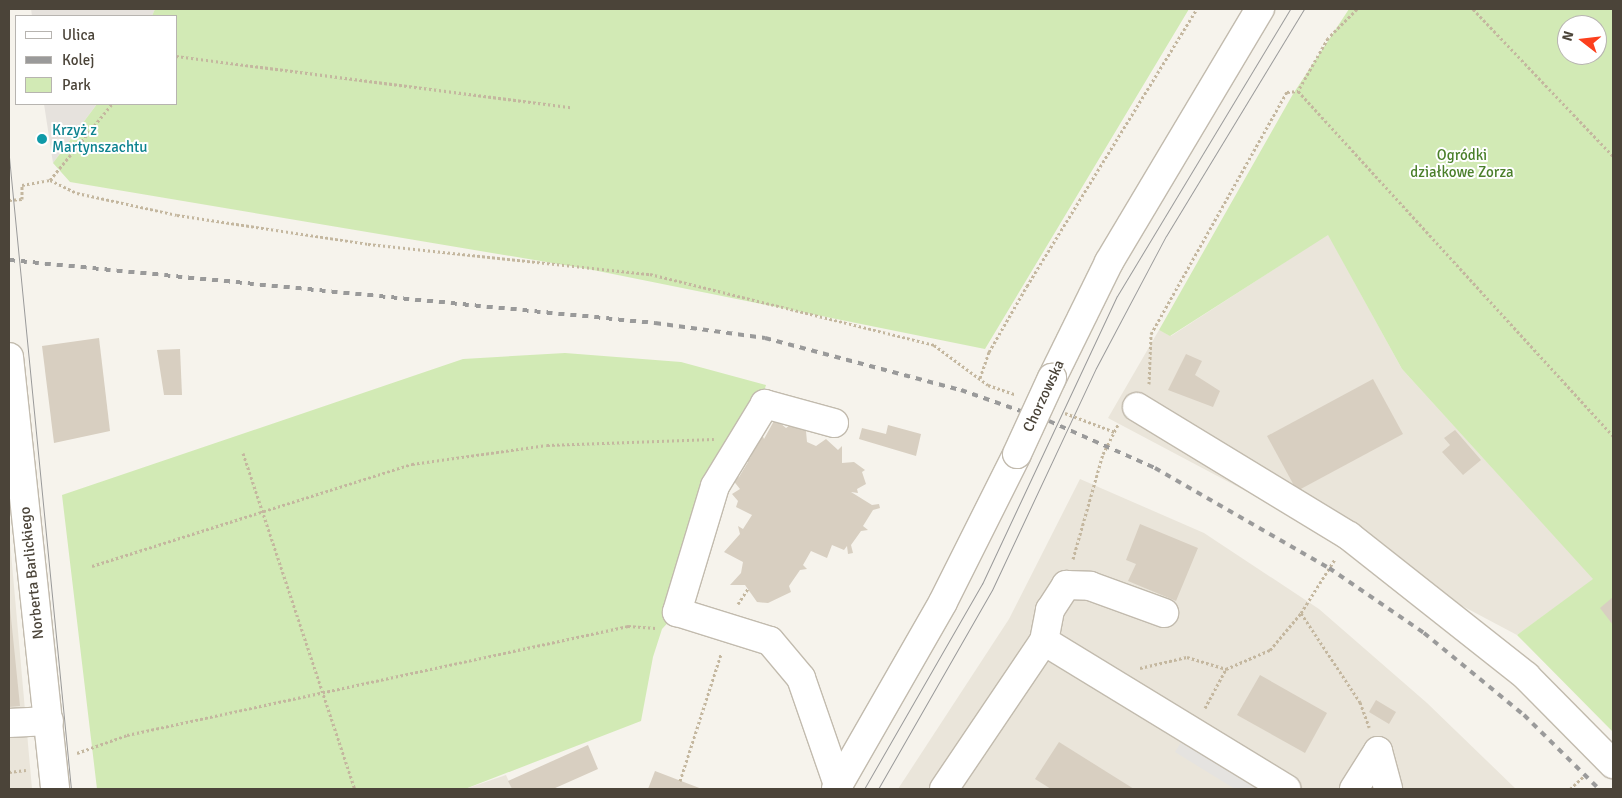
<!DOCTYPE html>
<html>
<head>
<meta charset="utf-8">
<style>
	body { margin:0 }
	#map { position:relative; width:1622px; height:798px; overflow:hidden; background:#f6f3ec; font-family:Signika,sans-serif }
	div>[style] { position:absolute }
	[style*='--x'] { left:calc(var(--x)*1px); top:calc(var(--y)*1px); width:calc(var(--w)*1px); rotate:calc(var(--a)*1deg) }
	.residential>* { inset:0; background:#eae5da }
	.industrial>* { inset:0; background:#e6e2dd }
	.green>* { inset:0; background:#d2eab5 }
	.parking>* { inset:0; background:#e5e3e0 }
	.building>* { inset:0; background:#d8cfc1 }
	.path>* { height:3px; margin-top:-1.5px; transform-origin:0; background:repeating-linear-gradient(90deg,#c4b79f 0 2.5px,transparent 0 5px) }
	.roads { filter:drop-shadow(1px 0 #c2bbae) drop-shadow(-1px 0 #c2bbae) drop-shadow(0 1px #c2bbae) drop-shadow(0 -1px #c2bbae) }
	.minor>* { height:28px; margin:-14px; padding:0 14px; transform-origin:14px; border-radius:14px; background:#fff }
	.tram>* { height:1px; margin:-0.5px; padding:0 0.5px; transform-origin:0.5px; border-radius:0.5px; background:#9a9a9a }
	.rail>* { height:4px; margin-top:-2px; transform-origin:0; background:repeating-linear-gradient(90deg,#9a9a9a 0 6px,transparent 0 12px) }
	.bridges { filter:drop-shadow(1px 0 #c2bbae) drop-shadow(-1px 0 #c2bbae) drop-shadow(0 1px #c2bbae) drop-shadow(0 -1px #c2bbae) }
	.minor-bridge>* { height:28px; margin:-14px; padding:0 14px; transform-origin:14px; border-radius:14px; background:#fff }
	.dots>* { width:14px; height:14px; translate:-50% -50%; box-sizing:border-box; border:2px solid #fff; border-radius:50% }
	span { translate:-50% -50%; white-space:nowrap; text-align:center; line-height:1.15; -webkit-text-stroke:4px #fff; paint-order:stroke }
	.culture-label { font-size:15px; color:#0d838f }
	.left { translate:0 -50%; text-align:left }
	.park-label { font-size:15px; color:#4a7f2a }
	.street-label { font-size:15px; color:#4b4439 }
	.frame { position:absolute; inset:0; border:10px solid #4b4439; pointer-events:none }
	.legend { position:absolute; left:15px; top:15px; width:162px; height:90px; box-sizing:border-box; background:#fff; border:1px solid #b7b4b0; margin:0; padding:6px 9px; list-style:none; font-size:15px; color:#4b4439 }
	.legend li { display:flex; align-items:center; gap:10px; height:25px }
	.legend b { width:25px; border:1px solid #b7b4b0 }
	.north { position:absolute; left:1557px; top:15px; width:50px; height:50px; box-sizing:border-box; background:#fff; border:1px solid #b7b4b0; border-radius:50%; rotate:286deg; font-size:14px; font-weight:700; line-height:20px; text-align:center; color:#4b4439 }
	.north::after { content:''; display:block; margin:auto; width:18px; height:22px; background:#fc3f1d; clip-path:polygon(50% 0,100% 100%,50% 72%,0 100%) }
</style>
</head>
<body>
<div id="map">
	<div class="residential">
		<i style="clip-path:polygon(1328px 234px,1402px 369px,1594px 579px,1517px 635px,1108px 418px,1159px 330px,1171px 336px)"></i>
		<i style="clip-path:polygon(1080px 479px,1204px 533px,1319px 609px,1427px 703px,1516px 789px,898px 789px,1009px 619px)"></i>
		<i style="clip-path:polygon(9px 530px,32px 789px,9px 789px)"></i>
		<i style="clip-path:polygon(506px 775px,512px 789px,465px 789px)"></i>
	</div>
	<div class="industrial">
		<i style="clip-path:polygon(31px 9px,155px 9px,152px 16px,32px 16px)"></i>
		<i style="clip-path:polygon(44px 104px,97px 104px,53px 163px)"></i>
	</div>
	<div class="green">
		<i style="clip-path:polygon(155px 9px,1189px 9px,985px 349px,588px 269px,70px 182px,53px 163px,97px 104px,176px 104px,176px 16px,152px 16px)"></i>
		<i style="clip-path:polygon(evenodd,1349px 9px,1613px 9px,1613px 732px,1517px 635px,1593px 579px,1402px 369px,1328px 235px,1170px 336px,1159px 330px,1293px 94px,1349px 9px,1567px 25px,1597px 25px,1597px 55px,1567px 55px,1567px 25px)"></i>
		<i style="clip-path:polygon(565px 353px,681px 362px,766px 385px,761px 401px,718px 453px,674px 616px,662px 629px,653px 657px,641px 721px,465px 789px,97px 789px,62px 495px,463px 359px)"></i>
	</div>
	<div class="parking">
		<i style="clip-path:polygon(1185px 736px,1273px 789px,1235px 789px,1175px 752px)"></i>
	</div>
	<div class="building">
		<i style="clip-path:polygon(99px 338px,110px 431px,54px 443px,42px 346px)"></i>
		<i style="clip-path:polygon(180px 349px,182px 395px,164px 395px,157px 350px)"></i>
		<i style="clip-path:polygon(1186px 354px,1202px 361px,1195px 375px,1220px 391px,1213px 407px,1168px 390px)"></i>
		<i style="clip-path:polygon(1373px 379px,1403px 434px,1297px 491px,1267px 436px)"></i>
		<i style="clip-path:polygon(775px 419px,786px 428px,793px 423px,810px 430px,806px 431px,807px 442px,816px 446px,826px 439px,838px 450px,842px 446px,842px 463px,854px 462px,865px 470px,862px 472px,866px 484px,857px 489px,858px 493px,851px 492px,872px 505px,879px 504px,880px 508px,873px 510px,863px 526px,868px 530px,861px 531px,851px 545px,853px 553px,848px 554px,847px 546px,844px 550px,832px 545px,827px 558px,811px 551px,803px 565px,807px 569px,800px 570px,789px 586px,791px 592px,768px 603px,757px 602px,745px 585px,730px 585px,741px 573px,743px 562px,724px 552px,740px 534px,738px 526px,743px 529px,752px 515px,736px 507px,738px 501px,732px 494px,740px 489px,732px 479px,739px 477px,748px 462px,743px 458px,746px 454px,750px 458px,759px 441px,757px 433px,761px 432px,764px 439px)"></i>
		<i style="clip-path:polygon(888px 425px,921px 434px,916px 456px,859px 439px,862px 428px,886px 434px)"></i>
		<i style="clip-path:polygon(1455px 430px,1481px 460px,1463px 475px,1442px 452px,1450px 445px,1444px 438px)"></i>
		<i style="clip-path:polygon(1140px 524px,1198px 548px,1176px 601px,1128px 581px,1136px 564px,1126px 560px)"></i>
		<i style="clip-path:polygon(1613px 597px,1613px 625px,1600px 608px)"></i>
		<i style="clip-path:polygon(9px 598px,20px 706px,9px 707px)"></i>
		<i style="clip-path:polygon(1260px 675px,1327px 713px,1305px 753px,1237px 715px)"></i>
		<i style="clip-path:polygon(1376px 700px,1396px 712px,1389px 724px,1369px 712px)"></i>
		<i style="clip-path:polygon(1059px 742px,1134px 789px,1051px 789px,1035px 779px)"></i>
		<i style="clip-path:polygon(588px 745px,598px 769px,553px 789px,512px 789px,508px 781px)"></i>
		<i style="clip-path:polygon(655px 771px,702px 789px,648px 789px)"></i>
	</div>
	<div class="path">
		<i style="--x:1357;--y:9;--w:41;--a:135"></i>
		<i style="--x:1328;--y:38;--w:61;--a:119.5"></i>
		<i style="--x:1298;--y:91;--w:467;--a:47.6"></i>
		<i style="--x:1473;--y:9;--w:203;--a:46.4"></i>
		<i style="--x:176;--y:56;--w:398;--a:7.4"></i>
		<i style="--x:50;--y:180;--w:30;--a:26"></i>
		<i style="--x:77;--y:193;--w:102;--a:12.4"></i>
		<i style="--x:177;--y:215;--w:193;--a:8.6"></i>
		<i style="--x:368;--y:244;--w:284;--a:6.1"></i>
		<i style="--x:650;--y:274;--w:293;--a:14"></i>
		<i style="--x:934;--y:345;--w:67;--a:36.5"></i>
		<i style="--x:988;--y:385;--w:28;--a:19"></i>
		<i style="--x:9;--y:200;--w:13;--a:-4"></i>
		<i style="--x:22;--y:199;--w:14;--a:-90"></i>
		<i style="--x:22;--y:185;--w:28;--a:-10"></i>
		<i style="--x:50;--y:180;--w:98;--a:-50.8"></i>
		<i style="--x:980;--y:378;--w:28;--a:-71"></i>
		<i style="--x:989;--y:352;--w:76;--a:-60.1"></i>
		<i style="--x:1027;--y:286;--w:325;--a:-58.5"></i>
		<i style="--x:1149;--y:384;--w:50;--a:-87.7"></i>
		<i style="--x:1151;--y:334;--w:278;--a:-60.7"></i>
		<i style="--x:1287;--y:92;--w:11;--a:-5"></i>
		<i style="--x:1065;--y:413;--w:53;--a:20.8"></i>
		<i style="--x:243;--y:453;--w:354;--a:71.6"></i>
		<i style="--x:1073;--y:559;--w:109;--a:-74.1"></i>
		<i style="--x:1103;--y:454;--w:33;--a:-63"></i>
		<i style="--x:92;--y:566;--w:336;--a:-17.7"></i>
		<i style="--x:412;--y:464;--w:136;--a:-8"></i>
		<i style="--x:547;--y:445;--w:167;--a:-2.1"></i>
		<i style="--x:738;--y:604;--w:20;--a:-57"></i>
		<i style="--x:1301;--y:613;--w:64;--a:-57.8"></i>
		<i style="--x:1140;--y:668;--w:48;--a:-13.2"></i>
		<i style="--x:1187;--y:657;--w:41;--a:17.1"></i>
		<i style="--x:1205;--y:708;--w:44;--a:-61.7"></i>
		<i style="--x:1226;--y:669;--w:48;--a:-23.4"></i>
		<i style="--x:1270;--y:650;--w:48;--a:-50"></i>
		<i style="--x:1301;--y:613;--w:107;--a:56.5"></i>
		<i style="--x:1360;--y:702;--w:27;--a:70"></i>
		<i style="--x:77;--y:753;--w:53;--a:-19.8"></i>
		<i style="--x:127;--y:735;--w:513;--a:-12.27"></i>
		<i style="--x:628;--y:626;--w:28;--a:4"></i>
		<i style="--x:9;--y:772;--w:17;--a:-7"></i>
		<i style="--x:680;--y:781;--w:133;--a:-72.1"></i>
		<i style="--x:1570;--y:789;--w:22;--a:-43"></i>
	</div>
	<div class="roads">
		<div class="minor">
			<i style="--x:9;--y:357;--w:434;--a:83.9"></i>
			<i style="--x:1052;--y:378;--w:129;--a:-63.8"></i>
			<i style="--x:1109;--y:262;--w:295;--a:-59.2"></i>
			<i style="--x:1137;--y:407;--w:248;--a:31.3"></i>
			<i style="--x:1349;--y:536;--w:226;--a:38.3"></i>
			<i style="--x:1526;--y:676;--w:124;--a:45.3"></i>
			<i style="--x:834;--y:423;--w:72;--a:-164.6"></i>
			<i style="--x:765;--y:404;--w:96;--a:121.4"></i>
			<i style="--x:715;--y:486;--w:132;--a:106.8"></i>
			<i style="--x:677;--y:612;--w:97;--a:17.3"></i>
			<i style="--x:770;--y:641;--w:48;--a:50"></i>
			<i style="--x:801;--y:678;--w:113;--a:70.9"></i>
			<i style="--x:1044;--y:641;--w:32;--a:-79"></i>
			<i style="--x:1050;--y:610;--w:30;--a:-57"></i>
			<i style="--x:1066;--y:585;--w:24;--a:2"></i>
			<i style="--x:1090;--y:586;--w:79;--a:20"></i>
			<i style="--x:9;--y:723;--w:40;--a:-2.9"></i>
			<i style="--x:1378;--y:751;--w:39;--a:75"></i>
			<i style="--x:836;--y:789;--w:215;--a:-60.2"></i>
			<i style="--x:943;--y:602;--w:165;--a:-63.4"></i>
			<i style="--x:944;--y:789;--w:179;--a:-56"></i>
			<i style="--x:1044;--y:641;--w:284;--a:31.4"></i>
			<i style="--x:1354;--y:789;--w:45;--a:-57.7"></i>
		</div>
	</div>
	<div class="tram">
		<i style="--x:9;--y:116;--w:107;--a:-90"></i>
		<i style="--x:9;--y:157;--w:635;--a:84.4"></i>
		<i style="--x:864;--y:789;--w:237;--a:-60.1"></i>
		<i style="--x:982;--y:584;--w:318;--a:-64.9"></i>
		<i style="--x:1117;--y:296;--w:335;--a:-58.9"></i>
		<i style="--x:878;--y:789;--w:229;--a:-60.2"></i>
		<i style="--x:992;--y:590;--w:245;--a:-64.9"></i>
		<i style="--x:1096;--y:368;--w:149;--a:-62.1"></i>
		<i style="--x:1166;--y:236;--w:266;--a:-58.7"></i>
	</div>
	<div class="rail">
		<i style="--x:9;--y:260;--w:649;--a:5.57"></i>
		<i style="--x:655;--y:323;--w:111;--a:7.8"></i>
		<i style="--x:765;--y:338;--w:203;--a:14.9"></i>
		<i style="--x:961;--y:390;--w:93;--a:19.4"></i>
		<i style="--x:1049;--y:421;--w:116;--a:23.9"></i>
		<i style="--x:1155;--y:468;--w:201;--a:29.9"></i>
		<i style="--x:1329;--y:568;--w:115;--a:34.4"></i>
		<i style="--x:1424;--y:633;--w:129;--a:39.4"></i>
		<i style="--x:1524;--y:715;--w:105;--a:44.6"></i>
	</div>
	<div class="bridges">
		<div class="minor-bridge">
			<i style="--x:1017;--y:454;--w:84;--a:-65.3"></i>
		</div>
	</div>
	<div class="dots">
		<i style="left:42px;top:139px;background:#0f9aa8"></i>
	</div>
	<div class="culture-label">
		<span class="left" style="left:52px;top:139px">Krzyż z<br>Martynszachtu</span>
	</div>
	<div class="park-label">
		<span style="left:1462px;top:164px">Ogródki<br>działkowe Zorza</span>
	</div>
	<div class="street-label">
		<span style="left:1044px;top:396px;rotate:-65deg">Chorzowska</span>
		<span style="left:32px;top:573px;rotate:-96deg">Norberta Barlickiego</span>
	</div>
	<div class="frame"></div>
	<ul class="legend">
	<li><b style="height:6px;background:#fff"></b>Ulica</li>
	<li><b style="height:6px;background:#9a9a9a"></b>Kolej</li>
	<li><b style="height:14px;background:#d2eab5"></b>Park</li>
	</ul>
	<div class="north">N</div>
</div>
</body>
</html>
